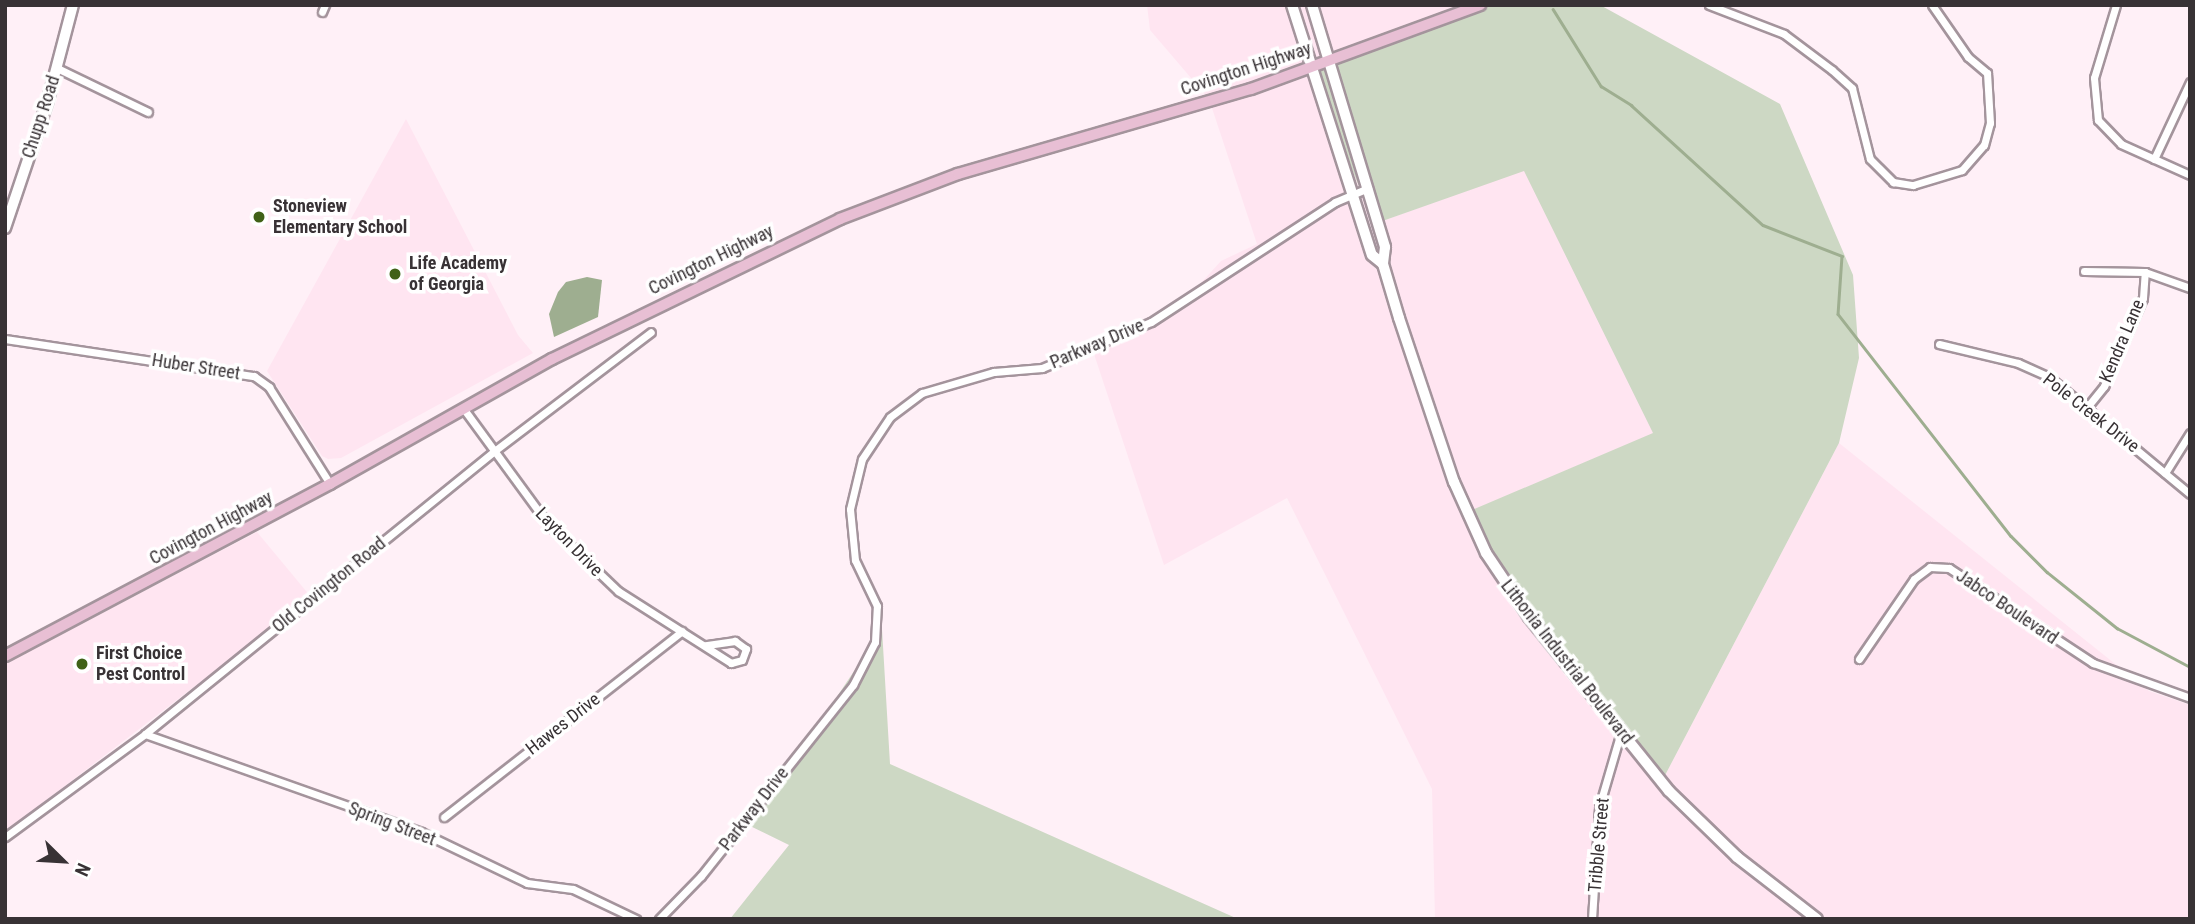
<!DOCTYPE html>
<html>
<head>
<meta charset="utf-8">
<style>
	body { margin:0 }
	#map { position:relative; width:2195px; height:924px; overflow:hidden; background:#fff0f7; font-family:"Roboto Condensed",sans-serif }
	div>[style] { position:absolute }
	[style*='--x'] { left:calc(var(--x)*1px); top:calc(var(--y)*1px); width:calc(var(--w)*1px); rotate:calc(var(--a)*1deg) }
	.built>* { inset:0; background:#ffe5f1 }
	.green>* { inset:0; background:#cdd8c4 }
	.water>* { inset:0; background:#9eae90 }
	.stream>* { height:2.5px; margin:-1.25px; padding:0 1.25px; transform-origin:1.25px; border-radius:1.25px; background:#9eae90 }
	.roads { filter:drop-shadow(2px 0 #a4949c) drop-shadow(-2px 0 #a4949c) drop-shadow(0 2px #a4949c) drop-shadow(0 -2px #a4949c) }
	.street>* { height:7px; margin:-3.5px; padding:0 3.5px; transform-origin:3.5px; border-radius:3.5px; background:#fff }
	.secondary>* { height:10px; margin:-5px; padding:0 5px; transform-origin:5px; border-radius:5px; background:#fff }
	.primary>* { height:10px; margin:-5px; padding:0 5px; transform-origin:5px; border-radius:5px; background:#e8bfd4 }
	.dots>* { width:19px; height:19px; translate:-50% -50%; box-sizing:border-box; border:4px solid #fff; border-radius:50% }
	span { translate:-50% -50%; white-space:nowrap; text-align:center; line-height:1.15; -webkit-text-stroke:7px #fff; paint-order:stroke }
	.street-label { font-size:18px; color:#383235 }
	.poi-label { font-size:18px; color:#383235; font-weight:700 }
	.left { translate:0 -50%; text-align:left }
	.frame { position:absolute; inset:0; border:7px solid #383235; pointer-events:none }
	.north { position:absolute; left:28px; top:826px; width:70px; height:70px; -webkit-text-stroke:5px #fff; paint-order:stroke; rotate:114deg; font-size:19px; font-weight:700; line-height:28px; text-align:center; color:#383235 }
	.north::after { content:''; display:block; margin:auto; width:24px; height:32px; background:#383235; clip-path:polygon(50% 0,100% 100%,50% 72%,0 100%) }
</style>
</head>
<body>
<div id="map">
	<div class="built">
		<i style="clip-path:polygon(1147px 5px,1474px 5px,1374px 224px,1524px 170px,1654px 433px,1473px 510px,1661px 783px,1839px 443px,2149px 691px,2190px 705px,2190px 919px,1435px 919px,1432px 789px,1287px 498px,1164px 565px,1091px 345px,1180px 306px,1221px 261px,1257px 244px,1209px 99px,1150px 30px)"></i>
		<i style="clip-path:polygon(406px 119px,518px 335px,533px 353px,341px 458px,328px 459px,322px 456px,267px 371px)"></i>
		<i style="clip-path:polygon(257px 532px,311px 597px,5px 832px,5px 664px)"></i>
	</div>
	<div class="green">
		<i style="clip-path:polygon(1474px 5px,1600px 5px,1780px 104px,1853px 275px,1859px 358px,1839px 443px,1661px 783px,1515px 603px,1472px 510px,1653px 433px,1524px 171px,1374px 224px,1311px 67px)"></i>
		<i style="clip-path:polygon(882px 629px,890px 764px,1238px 919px,730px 919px,789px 845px,746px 824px,773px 793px)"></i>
	</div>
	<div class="water">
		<i style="clip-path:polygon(587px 277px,602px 280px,598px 317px,554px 337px,549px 314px,558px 292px,566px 282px)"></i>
	</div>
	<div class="stream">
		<i style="--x:1553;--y:9;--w:91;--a:58.1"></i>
		<i style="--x:1601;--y:86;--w:36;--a:32"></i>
		<i style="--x:1631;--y:105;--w:178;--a:42.3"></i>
		<i style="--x:1763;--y:225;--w:85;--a:21.4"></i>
		<i style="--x:1842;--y:256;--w:58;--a:93.9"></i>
		<i style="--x:1838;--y:314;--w:281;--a:52.1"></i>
		<i style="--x:2011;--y:536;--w:51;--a:45"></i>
		<i style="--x:2047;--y:572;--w:90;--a:38.7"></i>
		<i style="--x:2117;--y:628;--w:83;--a:28.1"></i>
	</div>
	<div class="roads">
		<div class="street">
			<i style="--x:1709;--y:5;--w:80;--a:21.1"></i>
			<i style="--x:1784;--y:34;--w:60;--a:36.9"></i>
			<i style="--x:1832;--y:70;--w:27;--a:42"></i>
			<i style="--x:1852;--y:88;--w:73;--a:75.8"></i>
			<i style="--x:1870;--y:159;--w:33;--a:45"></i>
			<i style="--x:1893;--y:182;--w:20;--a:9"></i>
			<i style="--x:1913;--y:185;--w:51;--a:-17"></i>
			<i style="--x:1962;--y:170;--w:33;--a:-49"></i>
			<i style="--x:1984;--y:145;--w:23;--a:-75"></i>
			<i style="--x:1990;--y:123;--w:50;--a:-93.4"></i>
			<i style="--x:1987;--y:73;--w:25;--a:-140"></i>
			<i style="--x:1968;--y:57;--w:63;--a:-124.7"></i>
			<i style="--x:2116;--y:5;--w:76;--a:106.8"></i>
			<i style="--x:2094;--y:78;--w:42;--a:84.6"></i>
			<i style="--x:2098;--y:120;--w:33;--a:46"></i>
			<i style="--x:2121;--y:144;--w:76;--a:24.2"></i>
			<i style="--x:322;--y:12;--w:8;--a:-67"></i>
			<i style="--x:57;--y:68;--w:101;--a:25.8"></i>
			<i style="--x:2154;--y:159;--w:85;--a:-64.9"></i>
			<i style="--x:2084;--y:271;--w:61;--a:0.9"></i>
			<i style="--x:2145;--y:272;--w:48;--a:19.6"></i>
			<i style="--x:5;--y:339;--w:252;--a:8.5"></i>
			<i style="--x:254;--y:376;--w:19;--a:36"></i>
			<i style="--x:269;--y:387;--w:115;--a:57.8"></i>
			<i style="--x:1939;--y:344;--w:81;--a:13.5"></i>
			<i style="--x:2018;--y:363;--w:34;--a:24"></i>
			<i style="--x:2049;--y:377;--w:183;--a:39.7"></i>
			<i style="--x:2088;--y:406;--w:26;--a:-51"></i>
			<i style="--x:2104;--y:386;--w:96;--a:-66.1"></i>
			<i style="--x:2143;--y:298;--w:26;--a:-86"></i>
			<i style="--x:463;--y:408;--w:144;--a:53.8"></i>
			<i style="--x:548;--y:524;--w:97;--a:43.7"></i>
			<i style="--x:618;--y:591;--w:134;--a:32.5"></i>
			<i style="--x:731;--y:663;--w:11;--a:-15"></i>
			<i style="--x:742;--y:660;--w:12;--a:-70"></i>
			<i style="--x:746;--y:649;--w:14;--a:-144"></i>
			<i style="--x:735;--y:641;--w:30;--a:172"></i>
			<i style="--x:2165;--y:473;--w:47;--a:-58"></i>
			<i style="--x:1859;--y:659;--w:97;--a:-55.5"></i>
			<i style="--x:1914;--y:579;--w:20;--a:-37"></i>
			<i style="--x:1930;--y:567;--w:19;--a:3"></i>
			<i style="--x:1949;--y:568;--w:173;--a:33.4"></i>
			<i style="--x:2093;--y:663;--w:103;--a:19.8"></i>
			<i style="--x:145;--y:734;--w:293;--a:19.5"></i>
			<i style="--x:421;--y:832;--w:118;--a:25.7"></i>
			<i style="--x:527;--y:883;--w:46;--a:7.4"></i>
			<i style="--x:573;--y:889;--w:70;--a:25.5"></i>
			<i style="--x:444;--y:817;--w:302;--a:-38"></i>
			<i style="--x:5;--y:837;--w:174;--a:-36.3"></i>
			<i style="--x:145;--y:734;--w:448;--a:-39"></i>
			<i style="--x:493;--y:452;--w:198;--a:-37.2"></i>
			<i style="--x:659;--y:919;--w:60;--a:-45.7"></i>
			<i style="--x:701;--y:876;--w:244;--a:-51.5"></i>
			<i style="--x:853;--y:685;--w:48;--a:-62.9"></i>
			<i style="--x:875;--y:642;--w:36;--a:-87"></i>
			<i style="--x:877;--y:606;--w:51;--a:-115.6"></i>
			<i style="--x:855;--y:560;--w:51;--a:-95.6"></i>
			<i style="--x:850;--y:509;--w:51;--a:-76.5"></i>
			<i style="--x:862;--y:459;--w:50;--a:-56.3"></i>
			<i style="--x:890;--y:417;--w:40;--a:-37"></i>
			<i style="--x:922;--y:393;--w:75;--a:-16.3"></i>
			<i style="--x:994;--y:372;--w:48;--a:-4.8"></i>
			<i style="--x:1042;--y:368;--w:118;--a:-22.9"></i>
			<i style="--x:1151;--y:322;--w:220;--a:-33.1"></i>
			<i style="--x:1335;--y:202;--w:36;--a:-23"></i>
			<i style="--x:1592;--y:919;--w:112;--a:-86.4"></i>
			<i style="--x:1599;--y:807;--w:78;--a:-73.7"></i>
		</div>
		<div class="secondary">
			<i style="--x:1292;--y:5;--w:262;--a:72.3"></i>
			<i style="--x:1372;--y:255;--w:14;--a:39"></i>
			<i style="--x:1312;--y:5;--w:253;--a:73.2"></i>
			<i style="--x:1385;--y:247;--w:17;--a:97"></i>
			<i style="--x:1383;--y:264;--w:56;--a:73.5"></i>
			<i style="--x:1399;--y:318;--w:173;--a:71.5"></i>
			<i style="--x:1454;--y:482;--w:78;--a:65.7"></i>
			<i style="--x:1486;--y:553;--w:77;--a:56.1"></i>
			<i style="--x:1529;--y:617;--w:223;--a:51.2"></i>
			<i style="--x:1669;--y:791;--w:95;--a:44.1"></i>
			<i style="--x:1737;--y:857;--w:101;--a:37.8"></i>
			<i style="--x:5;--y:228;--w:135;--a:-71.4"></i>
			<i style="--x:48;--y:100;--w:98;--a:-75.3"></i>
		</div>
		<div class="primary">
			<i style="--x:5;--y:656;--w:368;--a:-27.9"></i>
			<i style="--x:330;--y:484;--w:255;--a:-29.4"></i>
			<i style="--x:552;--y:359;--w:320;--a:-25.9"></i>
			<i style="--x:840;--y:219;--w:126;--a:-20.9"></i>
			<i style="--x:958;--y:174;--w:305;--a:-16.2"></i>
			<i style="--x:1251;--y:89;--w:244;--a:-20.1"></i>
		</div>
	</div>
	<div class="dots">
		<i style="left:259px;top:217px;background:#406117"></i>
		<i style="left:395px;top:274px;background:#406117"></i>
		<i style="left:82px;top:664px;background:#406117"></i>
	</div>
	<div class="street-label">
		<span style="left:1246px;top:69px;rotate:-18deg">Covington Highway</span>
		<span style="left:41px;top:117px;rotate:-72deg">Chupp Road</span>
		<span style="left:711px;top:260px;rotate:-26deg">Covington Highway</span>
		<span style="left:2122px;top:341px;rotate:-67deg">Kendra Lane</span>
		<span style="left:1097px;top:344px;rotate:-23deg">Parkway Drive</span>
		<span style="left:196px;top:367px;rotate:9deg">Huber Street</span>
		<span style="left:2091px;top:413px;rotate:38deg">Pole Creek Drive</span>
		<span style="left:211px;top:528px;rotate:-28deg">Covington Highway</span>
		<span style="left:569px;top:542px;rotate:46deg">Layton Drive</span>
		<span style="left:329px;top:585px;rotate:-39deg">Old Covington Road</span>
		<span style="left:2007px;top:607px;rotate:34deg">Jabco Boulevard</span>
		<span style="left:1567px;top:662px;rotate:52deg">Lithonia Industrial Boulevard</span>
		<span style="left:563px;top:724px;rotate:-38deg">Hawes Drive</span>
		<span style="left:754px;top:809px;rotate:-52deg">Parkway Drive</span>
		<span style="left:392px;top:824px;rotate:21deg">Spring Street</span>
		<span style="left:1599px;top:845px;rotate:-85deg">Tribble Street</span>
	</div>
	<div class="poi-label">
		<span class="left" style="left:273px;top:217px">Stoneview<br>Elementary School</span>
		<span class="left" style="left:409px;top:274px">Life Academy<br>of Georgia</span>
		<span class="left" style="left:96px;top:664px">First Choice<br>Pest Control</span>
	</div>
	<div class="frame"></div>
	<div class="north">N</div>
</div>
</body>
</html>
